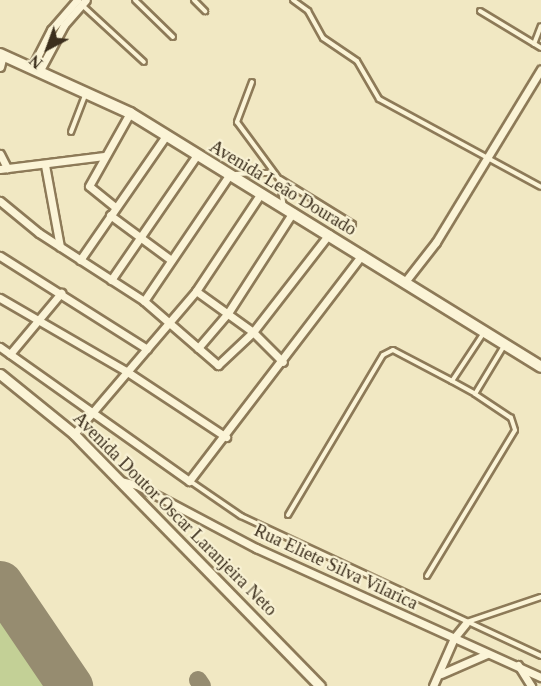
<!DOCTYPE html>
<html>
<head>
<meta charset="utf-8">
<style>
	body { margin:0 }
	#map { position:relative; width:541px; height:686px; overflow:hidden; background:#f1e8c3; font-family:"Times New Roman",serif }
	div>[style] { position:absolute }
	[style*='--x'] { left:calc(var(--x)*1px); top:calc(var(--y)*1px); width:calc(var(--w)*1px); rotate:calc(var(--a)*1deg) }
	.green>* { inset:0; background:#c3d096 }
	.taxiway>* { height:18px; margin:-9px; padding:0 9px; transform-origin:9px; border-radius:9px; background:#968c70 }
	.runway>* { height:45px; margin:-22.5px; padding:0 22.5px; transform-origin:22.5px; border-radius:22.5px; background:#968c70 }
	.roads { filter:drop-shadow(2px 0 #8d7a58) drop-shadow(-2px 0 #8d7a58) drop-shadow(0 2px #8d7a58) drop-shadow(0 -2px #8d7a58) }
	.service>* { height:4px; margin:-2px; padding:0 2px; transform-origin:2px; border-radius:2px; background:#fbf4d7 }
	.minor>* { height:7px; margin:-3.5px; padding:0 3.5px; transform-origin:3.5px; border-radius:3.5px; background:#fbf4d7 }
	.tertiary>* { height:9px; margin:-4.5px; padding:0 4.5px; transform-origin:4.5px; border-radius:4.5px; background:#fbf4d7 }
	.secondary>* { height:10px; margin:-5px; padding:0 5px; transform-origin:5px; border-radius:5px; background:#fbf4d7 }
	span { translate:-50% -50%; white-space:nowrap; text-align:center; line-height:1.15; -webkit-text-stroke:4.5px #f8f1d3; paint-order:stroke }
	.street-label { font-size:18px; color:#3c2f1d }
	.north { position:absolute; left:18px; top:18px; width:60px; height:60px; -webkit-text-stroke:4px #f8f1d3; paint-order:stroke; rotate:221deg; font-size:16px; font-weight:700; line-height:24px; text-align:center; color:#3c2f1d }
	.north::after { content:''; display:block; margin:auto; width:21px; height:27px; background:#3c2f1d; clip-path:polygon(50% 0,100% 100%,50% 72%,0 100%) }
</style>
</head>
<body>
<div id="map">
	<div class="green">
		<i style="clip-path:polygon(0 613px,50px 686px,0 686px)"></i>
	</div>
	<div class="taxiway">
		<i style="--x:198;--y:680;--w:7;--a:56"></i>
	</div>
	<div class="runway">
		<i style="--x:0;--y:583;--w:125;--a:55.8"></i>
	</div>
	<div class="roads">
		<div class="service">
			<i style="--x:135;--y:0;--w:53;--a:44.2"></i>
			<i style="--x:194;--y:0;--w:16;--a:45"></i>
			<i style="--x:293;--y:0;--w:19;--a:36"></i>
			<i style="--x:308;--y:11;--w:31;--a:61"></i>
			<i style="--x:323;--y:38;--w:41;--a:34.1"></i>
			<i style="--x:357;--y:61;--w:44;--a:59.9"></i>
			<i style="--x:379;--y:99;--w:184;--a:28.5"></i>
			<i style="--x:82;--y:5;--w:84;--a:42.6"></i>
			<i style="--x:480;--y:11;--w:71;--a:31.2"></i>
			<i style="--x:534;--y:44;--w:19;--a:-69"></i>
			<i style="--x:252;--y:82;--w:43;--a:110.6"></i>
			<i style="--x:237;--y:122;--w:71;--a:53.6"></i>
			<i style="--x:279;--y:179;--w:27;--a:80"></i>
			<i style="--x:71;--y:132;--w:42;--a:-69"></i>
			<i style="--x:235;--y:174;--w:37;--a:-2"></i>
			<i style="--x:280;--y:179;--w:86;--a:31.7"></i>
			<i style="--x:452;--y:381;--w:26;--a:29"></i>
			<i style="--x:190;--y:481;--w:62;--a:34.5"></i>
			<i style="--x:241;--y:516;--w:331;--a:25"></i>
			<i style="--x:288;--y:515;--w:186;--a:-59.3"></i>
			<i style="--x:383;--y:355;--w:11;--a:-27"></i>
			<i style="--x:393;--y:350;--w:67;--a:27.7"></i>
			<i style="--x:452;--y:381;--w:56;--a:-56.6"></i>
			<i style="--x:427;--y:576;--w:170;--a:-58.9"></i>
			<i style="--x:515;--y:430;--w:13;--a:-108"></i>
			<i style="--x:511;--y:418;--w:43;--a:-146.3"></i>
			<i style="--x:475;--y:394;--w:56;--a:-58.9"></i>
			<i style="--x:467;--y:622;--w:78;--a:-18.7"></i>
		</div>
		<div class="minor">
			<i style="--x:0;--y:67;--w:12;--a:-76"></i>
			<i style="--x:32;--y:67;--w:42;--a:-62.8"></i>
			<i style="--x:51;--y:30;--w:40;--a:-49"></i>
			<i style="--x:40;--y:70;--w:51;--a:-61.9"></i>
			<i style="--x:64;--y:25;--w:33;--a:-49"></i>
			<i style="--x:0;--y:154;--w:16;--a:63"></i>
			<i style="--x:45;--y:165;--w:83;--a:79.6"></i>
			<i style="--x:0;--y:169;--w:105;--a:-7.1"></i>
			<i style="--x:0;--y:201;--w:50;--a:39.4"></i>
			<i style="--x:39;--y:233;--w:125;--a:32.9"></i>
			<i style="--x:144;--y:301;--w:98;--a:40.9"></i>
			<i style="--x:218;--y:365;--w:48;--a:-43.3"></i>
			<i style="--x:253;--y:332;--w:124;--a:-52.2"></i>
			<i style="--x:115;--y:207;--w:33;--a:-141"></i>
			<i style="--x:89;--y:186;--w:84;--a:-60.7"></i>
			<i style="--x:110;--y:215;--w:76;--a:36.4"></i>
			<i style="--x:0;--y:256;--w:174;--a:32.3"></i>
			<i style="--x:80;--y:260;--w:151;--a:-55.3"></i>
			<i style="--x:111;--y:280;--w:152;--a:-55.5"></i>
			<i style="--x:404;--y:283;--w:52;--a:-52"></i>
			<i style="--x:436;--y:242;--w:202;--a:-58.7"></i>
			<i style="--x:196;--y:291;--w:70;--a:35.7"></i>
			<i style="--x:253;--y:332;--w:42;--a:45"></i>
			<i style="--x:0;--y:298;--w:146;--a:30.1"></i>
			<i style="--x:126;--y:371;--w:120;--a:33.4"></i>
			<i style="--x:144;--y:301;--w:153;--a:-55.9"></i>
			<i style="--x:0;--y:347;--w:232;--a:35.3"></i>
			<i style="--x:189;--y:481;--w:285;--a:-52.6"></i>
			<i style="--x:198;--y:348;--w:46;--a:-49.4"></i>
			<i style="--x:228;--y:313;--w:120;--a:-57.2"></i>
			<i style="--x:10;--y:354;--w:80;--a:-50.1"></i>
			<i style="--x:74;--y:434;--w:188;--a:-49.5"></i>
			<i style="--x:196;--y:291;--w:118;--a:-56.4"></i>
			<i style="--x:120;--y:481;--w:17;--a:13"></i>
			<i style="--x:137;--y:485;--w:135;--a:27.9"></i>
			<i style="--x:256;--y:548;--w:313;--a:24.4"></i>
			<i style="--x:518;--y:665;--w:25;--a:58"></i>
			<i style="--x:441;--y:674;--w:50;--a:-23.5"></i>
			<i style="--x:433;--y:686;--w:52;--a:-66.4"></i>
			<i style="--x:454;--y:638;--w:19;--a:-51"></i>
		</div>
		<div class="tertiary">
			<i style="--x:0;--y:374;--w:95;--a:39"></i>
			<i style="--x:74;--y:434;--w:352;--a:45.7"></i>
		</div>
		<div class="secondary">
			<i style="--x:0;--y:54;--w:143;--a:24.4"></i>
			<i style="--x:130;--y:113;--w:483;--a:31.7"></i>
		</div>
	</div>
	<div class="street-label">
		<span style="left:283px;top:188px;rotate:31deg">Avenida Leão Dourado</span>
		<span style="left:175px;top:514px;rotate:45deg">Avenida Doutor Oscar Laranjeira Neto</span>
		<span style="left:336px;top:567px;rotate:25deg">Rua Eliete Silva Vilarica</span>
	</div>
	<div class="north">N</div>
</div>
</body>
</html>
